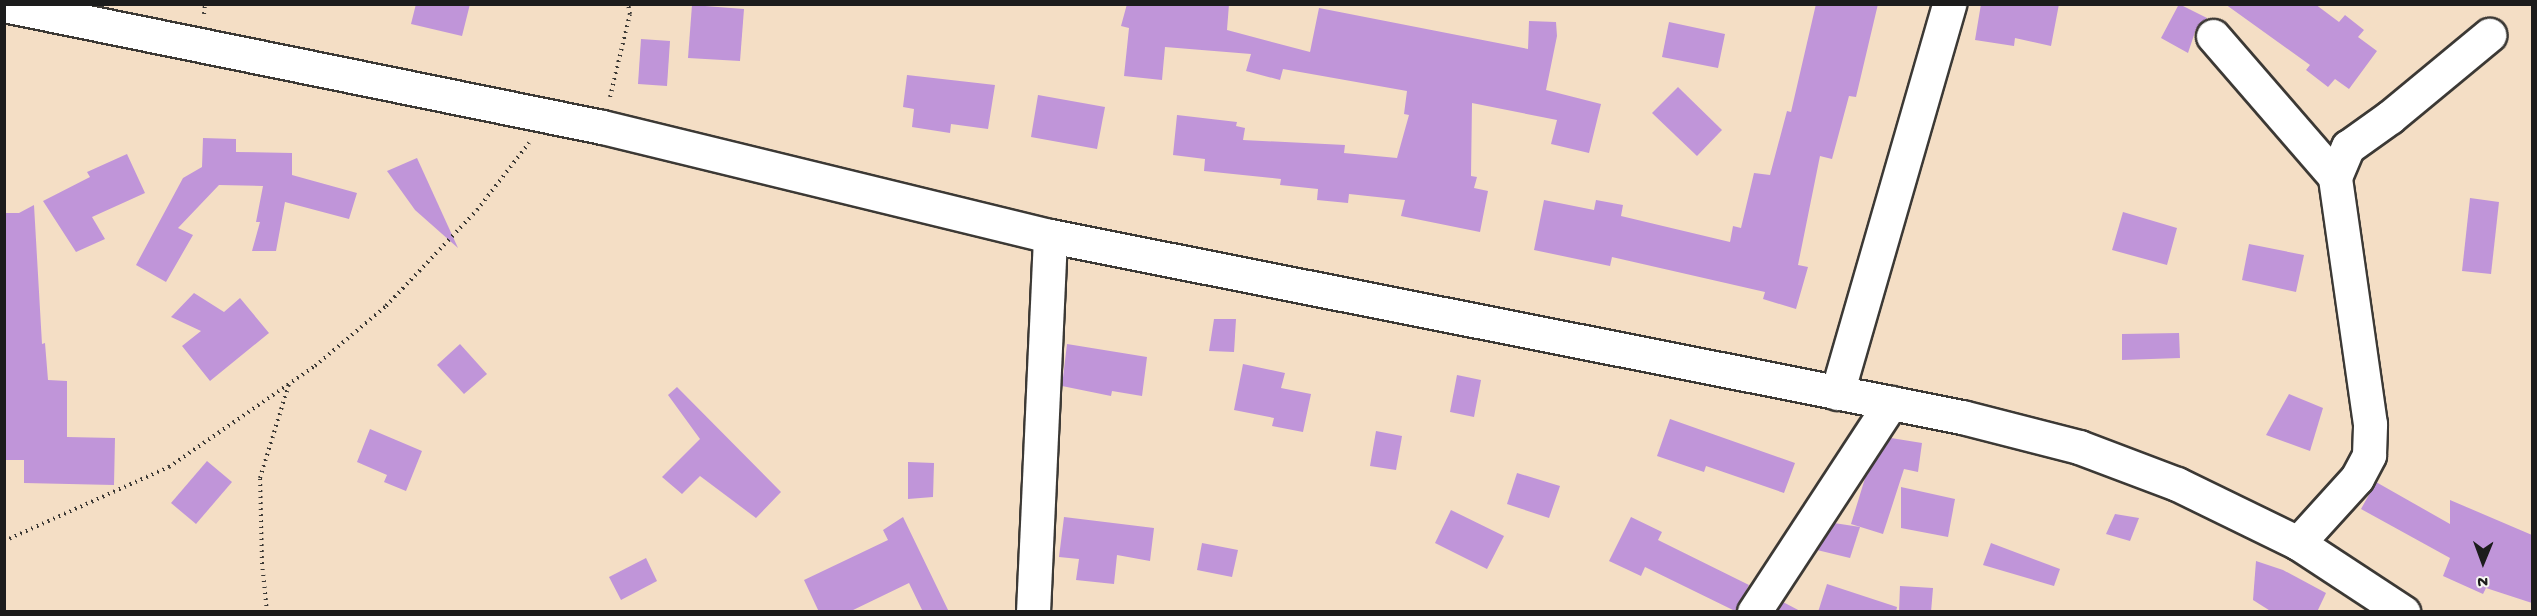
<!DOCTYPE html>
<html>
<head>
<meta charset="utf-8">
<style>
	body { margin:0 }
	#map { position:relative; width:2537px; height:616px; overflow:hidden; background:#f4dec5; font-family:"Gochi Hand",sans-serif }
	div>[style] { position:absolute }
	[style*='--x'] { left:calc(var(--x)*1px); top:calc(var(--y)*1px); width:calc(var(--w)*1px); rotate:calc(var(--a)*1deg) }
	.building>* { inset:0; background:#c095d9 }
	.path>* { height:4px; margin-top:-2px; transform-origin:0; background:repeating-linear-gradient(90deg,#3c3935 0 1.5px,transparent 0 6px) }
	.roads { filter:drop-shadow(2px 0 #3c3935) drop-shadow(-2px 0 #3c3935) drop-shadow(0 2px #3c3935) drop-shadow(0 -2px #3c3935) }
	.minor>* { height:33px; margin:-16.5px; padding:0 16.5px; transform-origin:16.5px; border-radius:16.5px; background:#fff }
	.major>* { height:33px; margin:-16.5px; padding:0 16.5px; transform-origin:16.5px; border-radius:16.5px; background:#fff }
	span { translate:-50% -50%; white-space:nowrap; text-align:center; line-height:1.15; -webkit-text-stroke:4.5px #f6f6f2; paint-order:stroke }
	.frame { position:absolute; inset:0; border:6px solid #1c1c1c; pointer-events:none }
	.north { position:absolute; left:2453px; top:532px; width:60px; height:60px; -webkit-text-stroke:4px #f6f6f2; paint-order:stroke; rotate:181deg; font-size:16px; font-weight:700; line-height:24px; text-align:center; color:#1c1c1c }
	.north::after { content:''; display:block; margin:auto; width:21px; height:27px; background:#1c1c1c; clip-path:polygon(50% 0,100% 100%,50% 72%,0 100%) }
</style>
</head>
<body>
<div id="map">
	<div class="building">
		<i style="clip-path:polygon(416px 4px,470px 4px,462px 36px,411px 24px)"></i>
		<i style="clip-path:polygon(1127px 4px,1229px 4px,1227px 30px,1310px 52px,1319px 8px,1528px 49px,1529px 21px,1556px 22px,1557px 36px,1546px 90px,1601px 104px,1589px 153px,1551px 144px,1557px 120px,1472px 103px,1471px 176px,1477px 177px,1474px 188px,1488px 191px,1480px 232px,1401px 216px,1405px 200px,1349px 194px,1348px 203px,1317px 200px,1318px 189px,1280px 185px,1281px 179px,1204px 171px,1205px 159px,1173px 155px,1177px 115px,1237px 122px,1236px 126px,1245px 128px,1243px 140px,1345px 145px,1344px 153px,1397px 158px,1409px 115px,1404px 114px,1407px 91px,1283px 69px,1280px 80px,1246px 71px,1251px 54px,1165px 47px,1162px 80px,1124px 76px,1129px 28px,1121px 26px)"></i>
		<i style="clip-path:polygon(1816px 4px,1878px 4px,1856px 97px,1849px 96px,1832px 159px,1820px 156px,1798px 265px,1808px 267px,1796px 309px,1763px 299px,1765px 292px,1612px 257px,1610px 266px,1534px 250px,1544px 200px,1594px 210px,1596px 200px,1623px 205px,1621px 216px,1730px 242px,1733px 226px,1741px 228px,1754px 173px,1770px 175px,1787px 111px,1791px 112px)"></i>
		<i style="clip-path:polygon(1981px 4px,2059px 4px,2051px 46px,2015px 38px,2014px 46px,1975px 40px)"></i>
		<i style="clip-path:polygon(2179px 4px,2207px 18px,2196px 29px,2188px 53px,2161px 38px)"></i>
		<i style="clip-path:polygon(2225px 4px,2315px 4px,2339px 22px,2345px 15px,2364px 30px,2358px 37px,2377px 51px,2349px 89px,2335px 79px,2328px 87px,2306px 70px,2310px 65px)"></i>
		<i style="clip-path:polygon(692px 5px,744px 9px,740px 61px,688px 58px)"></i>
		<i style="clip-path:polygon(1669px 22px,1725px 34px,1718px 68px,1662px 57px)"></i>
		<i style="clip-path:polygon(641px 39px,670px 41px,667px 86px,638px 84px)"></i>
		<i style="clip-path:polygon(907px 75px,995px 85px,988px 129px,951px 124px,950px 133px,912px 127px,914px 109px,903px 107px)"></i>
		<i style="clip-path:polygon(1678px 87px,1722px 130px,1697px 156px,1652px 113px)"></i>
		<i style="clip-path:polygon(1038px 95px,1105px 107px,1097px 149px,1031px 137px)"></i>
		<i style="clip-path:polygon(203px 138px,236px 139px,236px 152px,292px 153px,292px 175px,357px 193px,349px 219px,285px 202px,276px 251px,252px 251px,260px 222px,256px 222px,263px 186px,219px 185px,178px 228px,193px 235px,166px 282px,136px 265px,183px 178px,202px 167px)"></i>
		<i style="clip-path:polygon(127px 154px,145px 193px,92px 217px,105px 239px,76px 252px,43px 201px,90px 177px,87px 172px)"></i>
		<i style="clip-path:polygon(417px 158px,458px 248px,415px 210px,387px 171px)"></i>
		<i style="clip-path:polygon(2470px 198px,2499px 202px,2491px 274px,2462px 271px)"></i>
		<i style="clip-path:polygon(34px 205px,42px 344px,45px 343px,48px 380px,67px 381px,67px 437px,115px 438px,114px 485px,24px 483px,24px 460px,4px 460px,4px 213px,19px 213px)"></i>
		<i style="clip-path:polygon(2123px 212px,2177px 228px,2167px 265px,2112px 250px)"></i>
		<i style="clip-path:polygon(2249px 244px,2304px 255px,2296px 292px,2242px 280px)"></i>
		<i style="clip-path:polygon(194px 293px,224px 312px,240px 298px,269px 333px,210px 381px,182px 346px,201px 331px,171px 317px)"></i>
		<i style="clip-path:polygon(1214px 319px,1236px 319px,1234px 352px,1209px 351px)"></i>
		<i style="clip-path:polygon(2179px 333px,2180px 358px,2122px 360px,2122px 334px)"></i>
		<i style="clip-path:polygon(460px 344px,487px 374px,464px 394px,437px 365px)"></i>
		<i style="clip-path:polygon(1067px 344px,1147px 357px,1142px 396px,1112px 391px,1111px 396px,1062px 386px)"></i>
		<i style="clip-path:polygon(1243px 364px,1285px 373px,1281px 388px,1311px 394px,1303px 432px,1272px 426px,1274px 418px,1234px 410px)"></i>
		<i style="clip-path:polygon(1457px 375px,1481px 380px,1474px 417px,1450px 412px)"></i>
		<i style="clip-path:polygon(677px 387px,781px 492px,756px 518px,700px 476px,682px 494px,662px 477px,700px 439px,668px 395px)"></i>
		<i style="clip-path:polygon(2289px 394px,2323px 408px,2310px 451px,2266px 435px)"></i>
		<i style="clip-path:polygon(1670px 419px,1795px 463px,1784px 493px,1706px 466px,1704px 472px,1657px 456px)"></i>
		<i style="clip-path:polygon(370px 429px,422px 451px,406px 491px,384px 482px,387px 475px,357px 462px)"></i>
		<i style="clip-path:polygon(1376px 431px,1402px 436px,1396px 470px,1370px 466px)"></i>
		<i style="clip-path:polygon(1891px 438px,1922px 443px,1918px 472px,1904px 469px,1883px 534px,1851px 524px,1866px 475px)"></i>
		<i style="clip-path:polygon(207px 461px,232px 482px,196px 524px,171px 503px)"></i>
		<i style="clip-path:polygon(908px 462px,934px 463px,933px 497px,908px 499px)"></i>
		<i style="clip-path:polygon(1517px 473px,1560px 486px,1549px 518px,1507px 504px)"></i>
		<i style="clip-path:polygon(2376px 482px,2450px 524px,2450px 500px,2532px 535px,2532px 603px,2486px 588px,2483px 594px,2443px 576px,2450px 558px,2361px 509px)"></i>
		<i style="clip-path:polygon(1901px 487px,1955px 499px,1948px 537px,1901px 528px)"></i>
		<i style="clip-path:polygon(1451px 510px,1504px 536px,1487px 569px,1435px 543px)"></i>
		<i style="clip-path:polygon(2115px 514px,2139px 518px,2130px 541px,2106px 534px)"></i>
		<i style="clip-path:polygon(903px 517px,949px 612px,923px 612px,909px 583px,849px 612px,819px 612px,804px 580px,888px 540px,883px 530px)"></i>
		<i style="clip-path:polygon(1064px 517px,1154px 528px,1150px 561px,1117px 555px,1114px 584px,1076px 580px,1079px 559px,1059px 557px)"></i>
		<i style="clip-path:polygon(1631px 517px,1662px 532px,1658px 540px,1749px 585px,1735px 611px,1645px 567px,1641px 576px,1609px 561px)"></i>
		<i style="clip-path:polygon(1834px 523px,1860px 527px,1850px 558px,1817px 550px)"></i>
		<i style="clip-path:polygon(1202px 543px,1238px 550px,1232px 577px,1197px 570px)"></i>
		<i style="clip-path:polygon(1991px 543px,2060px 569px,2054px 586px,1983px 565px)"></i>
		<i style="clip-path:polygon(646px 558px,657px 581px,621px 600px,609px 577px)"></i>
		<i style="clip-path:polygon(2256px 561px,2283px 570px,2326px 593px,2317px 612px,2272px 612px,2253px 600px)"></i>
		<i style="clip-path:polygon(1827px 584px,1897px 607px,1896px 612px,1818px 612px)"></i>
		<i style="clip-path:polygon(1900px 586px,1933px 588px,1931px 612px,1899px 612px)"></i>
		<i style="clip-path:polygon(1783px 602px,1802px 612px,1777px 612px)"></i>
	</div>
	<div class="path">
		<i style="--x:204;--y:14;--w:10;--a:-84"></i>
		<i style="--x:610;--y:97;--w:85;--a:-76.5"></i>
		<i style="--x:630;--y:14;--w:10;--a:-101"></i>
		<i style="--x:4;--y:541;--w:181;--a:-24.2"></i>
		<i style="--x:169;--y:467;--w:178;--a:-34.7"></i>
		<i style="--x:315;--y:366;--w:93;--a:-40.2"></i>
		<i style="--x:386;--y:306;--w:132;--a:-46.5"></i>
		<i style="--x:477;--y:210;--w:85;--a:-52.2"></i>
		<i style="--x:267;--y:612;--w:48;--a:-95.9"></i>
		<i style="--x:262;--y:564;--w:86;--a:-91.3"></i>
		<i style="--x:260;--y:478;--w:98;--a:-72.9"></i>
	</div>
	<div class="roads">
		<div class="minor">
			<i style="--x:2213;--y:36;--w:186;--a:49.1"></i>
			<i style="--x:1837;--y:393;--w:405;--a:-73.9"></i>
			<i style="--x:2298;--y:543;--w:88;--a:-47.8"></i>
			<i style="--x:2357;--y:478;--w:26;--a:-62"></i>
			<i style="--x:2369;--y:455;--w:31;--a:-88"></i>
			<i style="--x:2370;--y:424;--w:249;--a:-98.1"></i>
			<i style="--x:2335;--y:177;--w:33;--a:-67"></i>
			<i style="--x:2348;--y:147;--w:52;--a:-35.5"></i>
			<i style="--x:2390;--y:117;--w:129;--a:-39.6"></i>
			<i style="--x:1033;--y:612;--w:376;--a:-87.4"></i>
			<i style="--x:1754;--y:612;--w:250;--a:-56.8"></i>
		</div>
		<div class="major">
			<i style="--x:4;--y:5;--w:610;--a:11.53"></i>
			<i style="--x:602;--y:127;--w:461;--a:13.7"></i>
			<i style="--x:1050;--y:236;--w:930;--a:11.23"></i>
			<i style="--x:1962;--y:417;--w:121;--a:14.4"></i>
			<i style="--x:2079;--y:447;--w:105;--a:20.7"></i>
			<i style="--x:2177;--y:484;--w:135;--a:26"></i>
			<i style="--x:2298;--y:543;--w:126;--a:33.3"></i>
		</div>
	</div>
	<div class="frame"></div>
	<div class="north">N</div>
</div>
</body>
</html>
